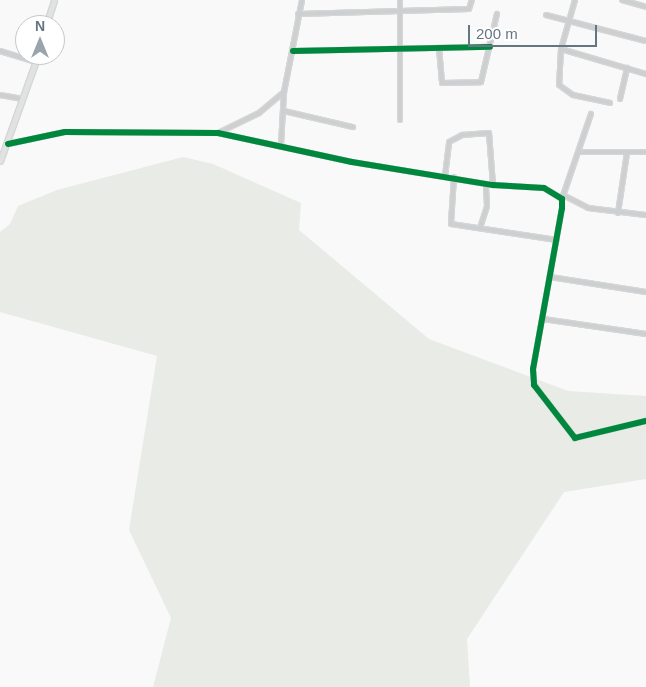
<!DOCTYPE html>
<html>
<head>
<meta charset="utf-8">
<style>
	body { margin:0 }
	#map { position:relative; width:646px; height:687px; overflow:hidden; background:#f9f9f9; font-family:Helvetica,sans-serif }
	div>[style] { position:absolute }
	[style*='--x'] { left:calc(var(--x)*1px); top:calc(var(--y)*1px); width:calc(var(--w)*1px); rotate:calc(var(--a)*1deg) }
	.green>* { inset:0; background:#e8ebe6 }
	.roads { filter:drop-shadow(1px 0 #d5d6d7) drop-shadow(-1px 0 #d5d6d7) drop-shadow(0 1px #d5d6d7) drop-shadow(0 -1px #d5d6d7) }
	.minor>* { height:4px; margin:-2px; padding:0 2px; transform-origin:2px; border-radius:2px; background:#cecfd0 }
	.secondary>* { height:5px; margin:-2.5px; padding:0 2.5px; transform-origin:2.5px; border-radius:2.5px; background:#e1e2e2 }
	.cycleway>* { height:6px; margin:-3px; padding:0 3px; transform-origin:3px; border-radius:3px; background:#00873e }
	span { translate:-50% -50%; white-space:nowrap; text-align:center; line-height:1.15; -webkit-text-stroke:5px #fff; paint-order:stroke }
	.north { position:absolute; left:15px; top:15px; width:50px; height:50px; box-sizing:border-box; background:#fff; border:1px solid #c1c8cd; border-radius:50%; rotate:0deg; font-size:14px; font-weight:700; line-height:20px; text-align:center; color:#657683 }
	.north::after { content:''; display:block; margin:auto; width:18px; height:22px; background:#99a4ac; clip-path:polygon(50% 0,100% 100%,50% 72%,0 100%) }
	.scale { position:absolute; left:468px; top:25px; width:129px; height:22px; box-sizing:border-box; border:2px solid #657683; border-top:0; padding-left:6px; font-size:15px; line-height:18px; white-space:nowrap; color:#657683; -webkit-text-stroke:4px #fff; paint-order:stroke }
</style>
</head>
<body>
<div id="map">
	<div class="green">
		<i style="clip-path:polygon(183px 157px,213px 164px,301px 203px,299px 230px,429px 339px,568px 391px,646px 396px,646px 479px,564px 492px,467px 639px,470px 687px,153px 687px,171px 618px,129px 530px,157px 356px,0 312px,0 232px,10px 224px,18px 206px,57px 190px)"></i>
	</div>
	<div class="roads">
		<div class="minor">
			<i style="--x:400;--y:0;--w:120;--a:90"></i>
			<i style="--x:575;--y:0;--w:51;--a:105.9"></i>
			<i style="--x:561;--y:49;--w:36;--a:93"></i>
			<i style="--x:559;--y:85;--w:17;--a:36"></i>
			<i style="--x:573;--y:95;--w:38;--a:12"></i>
			<i style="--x:622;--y:0;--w:25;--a:16"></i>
			<i style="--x:298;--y:14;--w:171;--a:-1.7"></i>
			<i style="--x:469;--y:9;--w:9;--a:-72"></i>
			<i style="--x:546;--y:15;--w:103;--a:14.6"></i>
			<i style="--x:439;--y:48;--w:35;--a:85"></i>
			<i style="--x:442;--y:83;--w:39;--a:-1"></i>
			<i style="--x:481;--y:82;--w:70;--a:-76.8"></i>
			<i style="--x:561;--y:49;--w:89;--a:16.4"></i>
			<i style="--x:0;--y:51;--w:38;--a:17"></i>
			<i style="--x:293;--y:51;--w:197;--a:-1.2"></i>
			<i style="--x:0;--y:95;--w:23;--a:10"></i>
			<i style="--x:620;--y:99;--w:32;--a:-77"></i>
			<i style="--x:284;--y:111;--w:71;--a:13.1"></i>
			<i style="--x:218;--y:133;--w:46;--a:-26"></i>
			<i style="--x:259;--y:113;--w:33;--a:-40"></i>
			<i style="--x:284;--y:92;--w:94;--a:-78.9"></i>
			<i style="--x:8;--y:144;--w:58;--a:-11.9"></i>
			<i style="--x:65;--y:132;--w:153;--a:0.4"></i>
			<i style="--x:218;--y:133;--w:137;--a:12.2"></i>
			<i style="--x:352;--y:162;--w:143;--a:9.3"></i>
			<i style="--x:493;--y:185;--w:51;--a:3.4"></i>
			<i style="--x:544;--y:188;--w:21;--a:31"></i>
			<i style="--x:562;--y:199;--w:9;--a:90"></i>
			<i style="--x:562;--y:208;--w:164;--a:100.2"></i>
			<i style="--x:533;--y:369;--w:16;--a:86"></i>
			<i style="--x:534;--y:385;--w:67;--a:52.3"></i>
			<i style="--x:575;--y:438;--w:73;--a:-13.5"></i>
			<i style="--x:281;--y:145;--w:53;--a:-86.8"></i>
			<i style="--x:580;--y:152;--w:66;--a:0"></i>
			<i style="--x:445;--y:176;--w:34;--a:-83"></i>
			<i style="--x:449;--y:142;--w:15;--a:-28"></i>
			<i style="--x:462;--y:135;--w:27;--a:-4"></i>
			<i style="--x:489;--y:133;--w:52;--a:85.6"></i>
			<i style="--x:454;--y:177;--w:47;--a:93.7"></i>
			<i style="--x:451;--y:224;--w:107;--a:8.6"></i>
			<i style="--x:563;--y:195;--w:28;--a:27"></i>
			<i style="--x:588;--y:208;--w:58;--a:6.9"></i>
			<i style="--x:562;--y:199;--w:90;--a:-71.2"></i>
			<i style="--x:618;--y:213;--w:61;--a:-81.5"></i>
			<i style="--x:480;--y:228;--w:23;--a:-72"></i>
			<i style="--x:487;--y:206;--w:22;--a:-93"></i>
			<i style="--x:550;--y:277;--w:97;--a:8.9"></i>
			<i style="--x:543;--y:319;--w:104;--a:8.3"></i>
		</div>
		<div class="secondary">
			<i style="--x:46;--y:25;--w:26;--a:-72"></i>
			<i style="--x:0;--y:161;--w:113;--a:-70.3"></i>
		</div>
	</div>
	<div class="cycleway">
		<i style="--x:293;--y:51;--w:197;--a:-1.2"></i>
		<i style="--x:8;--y:144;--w:58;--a:-11.9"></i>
		<i style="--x:65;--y:132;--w:153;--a:0.4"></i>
		<i style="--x:218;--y:133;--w:137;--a:12.2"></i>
		<i style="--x:352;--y:162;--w:143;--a:9.3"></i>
		<i style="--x:493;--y:185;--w:51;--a:3.4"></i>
		<i style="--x:544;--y:188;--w:21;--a:31"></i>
		<i style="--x:562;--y:199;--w:9;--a:90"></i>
		<i style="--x:562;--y:208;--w:164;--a:100.2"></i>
		<i style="--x:533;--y:369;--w:16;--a:86"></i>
		<i style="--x:534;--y:385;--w:67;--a:52.3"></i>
		<i style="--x:575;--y:438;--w:73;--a:-13.5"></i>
	</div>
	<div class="north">N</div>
	<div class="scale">200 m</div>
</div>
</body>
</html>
